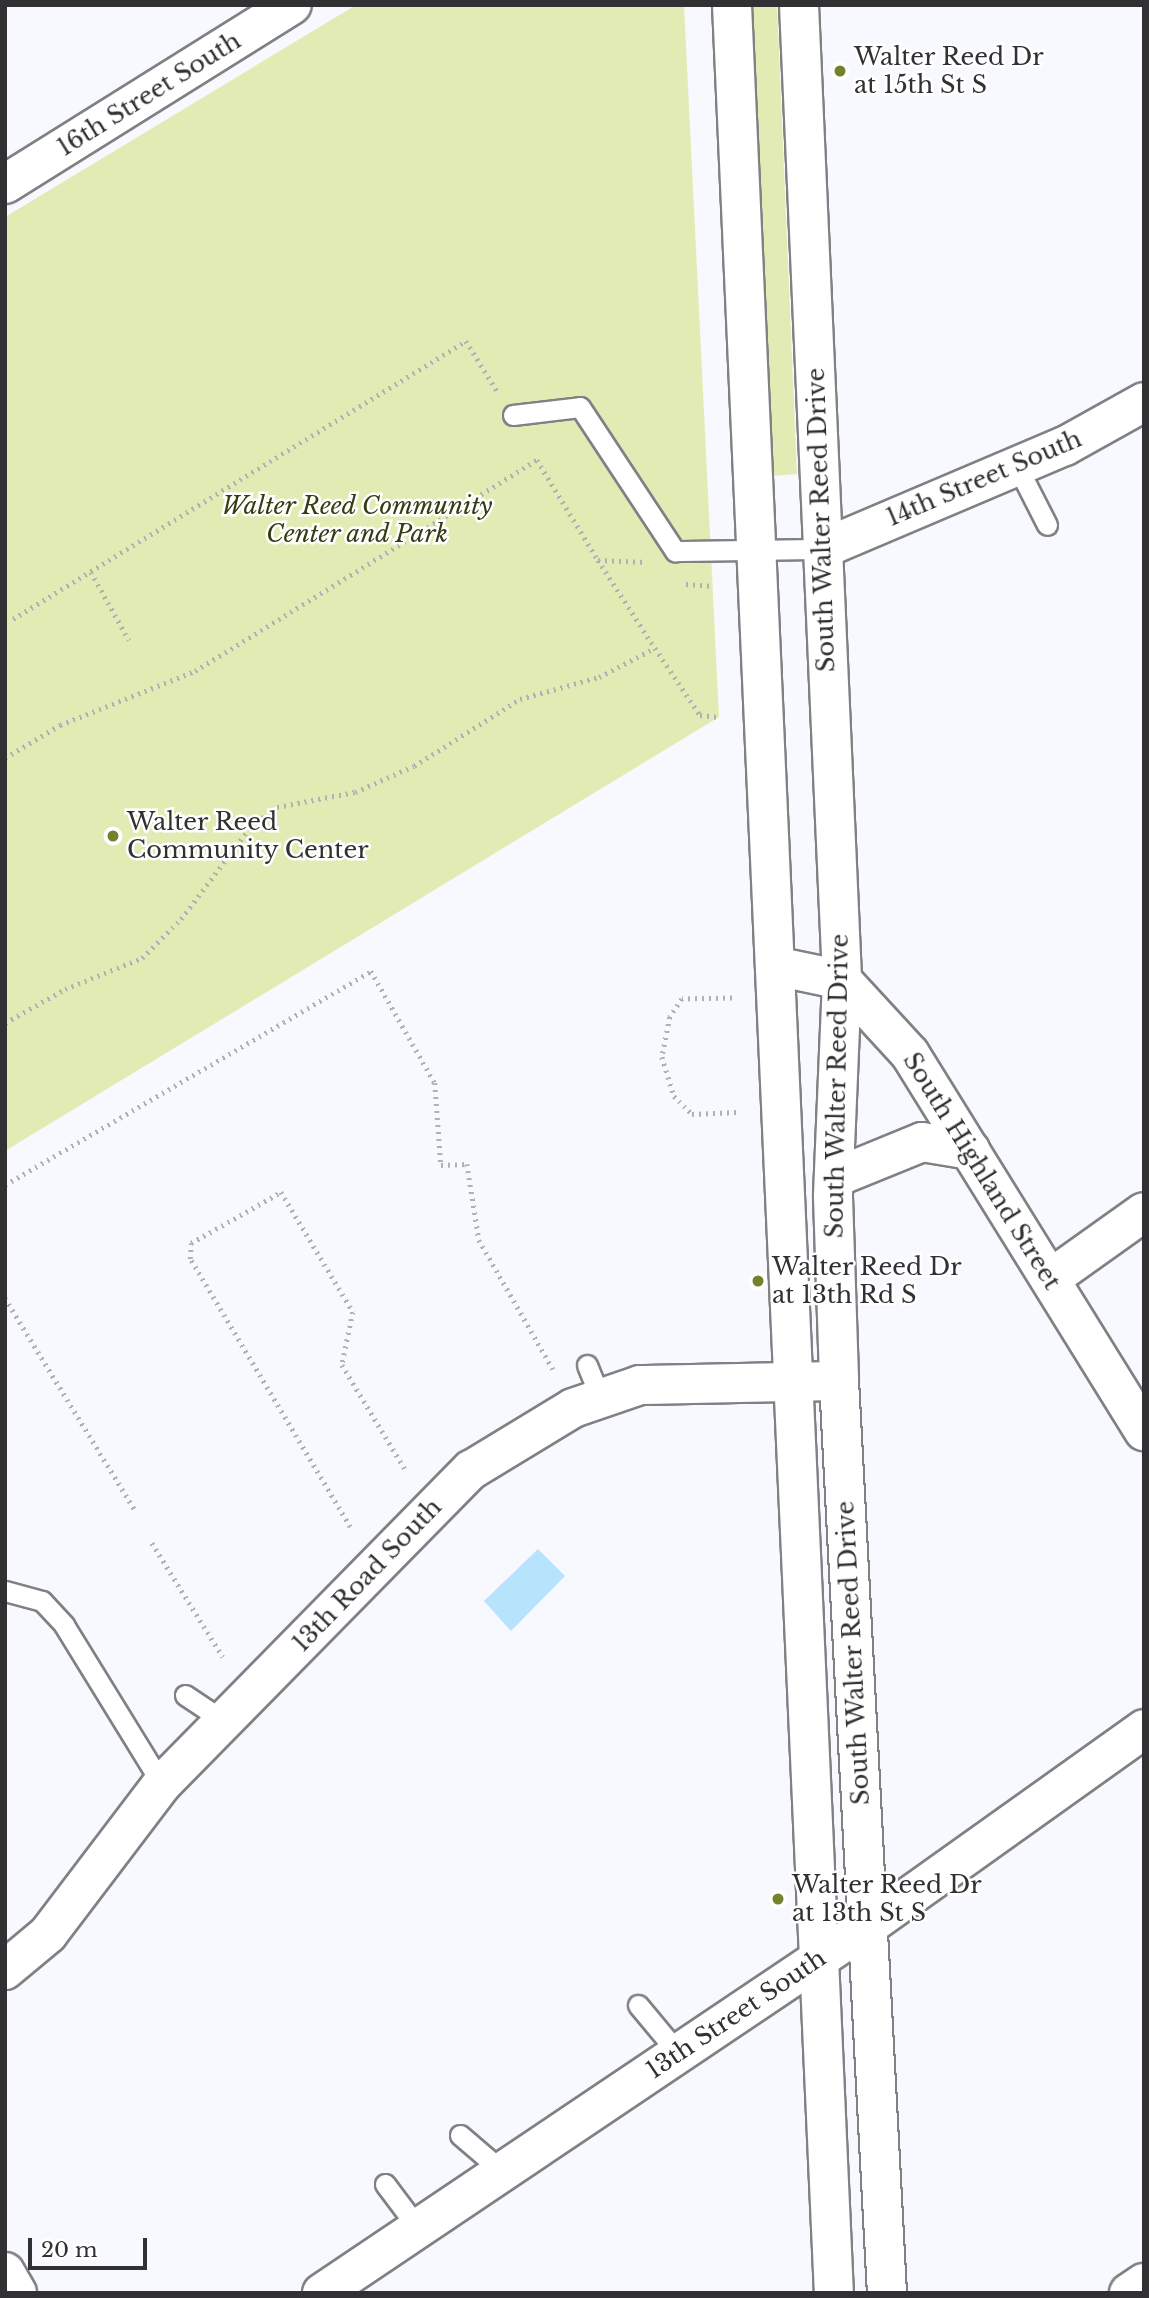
<!DOCTYPE html>
<html>
<head>
<meta charset="utf-8">
<style>
	body { margin:0 }
	#map { position:relative; width:1149px; height:2298px; overflow:hidden; background:#f7f9fe; font-family:"Libre Baskerville",serif }
	div>[style] { position:absolute }
	[style*='--x'] { left:calc(var(--x)*1px); top:calc(var(--y)*1px); width:calc(var(--w)*1px); rotate:calc(var(--a)*1deg) }
	.green>* { inset:0; background:#e3ebb5 }
	.water>* { inset:0; background:#b7e3fd }
	.path>* { height:4.5px; margin-top:-2.25px; transform-origin:0; background:repeating-linear-gradient(90deg,#b0b1b5 0 2px,transparent 0 7px) }
	.roads { filter:drop-shadow(2px 0 #7f8185) drop-shadow(-2px 0 #7f8185) drop-shadow(0 2px #7f8185) drop-shadow(0 -2px #7f8185) }
	.service>* { height:19px; margin:-9.5px; padding:0 9.5px; transform-origin:9.5px; border-radius:9.5px; background:#fff }
	.minor>* { height:38px; margin:-19px; padding:0 19px; transform-origin:19px; border-radius:19px; background:#fff }
	.secondary>* { height:38px; margin:-19px; padding:0 19px; transform-origin:19px; border-radius:19px; background:#fff }
	.dots>* { width:19px; height:19px; translate:-50% -50%; box-sizing:border-box; border:4px solid #fff; border-radius:50% }
	span { translate:-50% -50%; white-space:nowrap; text-align:center; line-height:1.15; -webkit-text-stroke:5px #fff; paint-order:stroke }
	.poi-label { font-size:24px; color:#313133 }
	.left { translate:0 -50%; text-align:left }
	.street-label { font-size:24px; color:#313133 }
	.park-label { font-size:24px; color:#373b11; font-style:italic }
	.frame { position:absolute; inset:0; border:7px solid #313133; pointer-events:none }
	.scale { position:absolute; left:28px; top:2238px; width:119px; height:32px; box-sizing:border-box; border:4px solid #313133; border-top:0; padding-left:9px; font-size:21px; line-height:24px; white-space:nowrap; color:#313133; -webkit-text-stroke:5px #fff; paint-order:stroke }
</style>
</head>
<body>
<div id="map">
	<div class="green">
		<i style="clip-path:polygon(356px 5px,684px 5px,719px 717px,5px 1151px,5px 217px)"></i>
		<i style="clip-path:polygon(749px 5px,777px 5px,797px 474px,771px 476px)"></i>
	</div>
	<div class="water">
		<i style="clip-path:polygon(538px 1549px,565px 1576px,511px 1631px,484px 1601px)"></i>
	</div>
	<div class="path">
		<i style="--x:598;--y:560;--w:105;--a:57.1"></i>
		<i style="--x:91;--y:572;--w:78;--a:60.8"></i>
		<i style="--x:686;--y:584;--w:27;--a:4"></i>
		<i style="--x:13;--y:619;--w:532;--a:-31.54"></i>
		<i style="--x:466;--y:341;--w:59;--a:58.2"></i>
		<i style="--x:5;--y:758;--w:64;--a:-31"></i>
		<i style="--x:60;--y:725;--w:145;--a:-21.8"></i>
		<i style="--x:195;--y:671;--w:402;--a:-31.7"></i>
		<i style="--x:537;--y:460;--w:117;--a:58.6"></i>
		<i style="--x:598;--y:560;--w:48;--a:2.4"></i>
		<i style="--x:732;--y:998;--w:50;--a:178.9"></i>
		<i style="--x:682;--y:999;--w:22;--a:124"></i>
		<i style="--x:670;--y:1017;--w:41;--a:101.3"></i>
		<i style="--x:662;--y:1057;--w:41;--a:72.9"></i>
		<i style="--x:674;--y:1096;--w:25;--a:45"></i>
		<i style="--x:692;--y:1114;--w:45;--a:-2.5"></i>
		<i style="--x:5;--y:1023;--w:69;--a:-29.5"></i>
		<i style="--x:65;--y:989;--w:83;--a:-21.9"></i>
		<i style="--x:142;--y:958;--w:55;--a:-45"></i>
		<i style="--x:181;--y:919;--w:116;--a:-53"></i>
		<i style="--x:251;--y:826;--w:32;--a:-36"></i>
		<i style="--x:277;--y:807;--w:79;--a:-10.9"></i>
		<i style="--x:355;--y:792;--w:64;--a:-23.8"></i>
		<i style="--x:414;--y:766;--w:125;--a:-32.3"></i>
		<i style="--x:520;--y:699;--w:82;--a:-15.6"></i>
		<i style="--x:599;--y:677;--w:63;--a:-27.4"></i>
		<i style="--x:655;--y:648;--w:81;--a:56.1"></i>
		<i style="--x:700;--y:715;--w:19;--a:6"></i>
		<i style="--x:5;--y:1185;--w:424;--a:-30.3"></i>
		<i style="--x:371;--y:971;--w:129;--a:60.3"></i>
		<i style="--x:435;--y:1083;--w:82;--a:85.8"></i>
		<i style="--x:441;--y:1165;--w:26;--a:-2"></i>
		<i style="--x:467;--y:1164;--w:77;--a:81"></i>
		<i style="--x:479;--y:1240;--w:151;--a:60.2"></i>
		<i style="--x:5;--y:1298;--w:251;--a:58.5"></i>
		<i style="--x:350;--y:1527;--w:312;--a:-120.8"></i>
		<i style="--x:190;--y:1259;--w:16;--a:-86"></i>
		<i style="--x:191;--y:1243;--w:103;--a:-29.5"></i>
		<i style="--x:281;--y:1192;--w:140;--a:59"></i>
		<i style="--x:353;--y:1312;--w:54;--a:101.7"></i>
		<i style="--x:342;--y:1365;--w:122;--a:58.8"></i>
		<i style="--x:152;--y:1543;--w:134;--a:58.1"></i>
	</div>
	<div class="roads">
		<div class="service">
			<i style="--x:513;--y:415;--w:67;--a:-6.8"></i>
			<i style="--x:580;--y:407;--w:173;--a:56.6"></i>
			<i style="--x:675;--y:551;--w:147;--a:-0.8"></i>
			<i style="--x:1017;--y:466;--w:66;--a:63"></i>
			<i style="--x:587;--y:1365;--w:37;--a:68"></i>
			<i style="--x:5;--y:1591;--w:38;--a:15"></i>
			<i style="--x:42;--y:1601;--w:33;--a:47"></i>
			<i style="--x:64;--y:1625;--w:187;--a:58.4"></i>
			<i style="--x:185;--y:1695;--w:47;--a:33.7"></i>
			<i style="--x:638;--y:2005;--w:62;--a:50.2"></i>
			<i style="--x:460;--y:2135;--w:55;--a:40.6"></i>
			<i style="--x:385;--y:2184;--w:55;--a:53.1"></i>
		</div>
		<div class="minor">
			<i style="--x:5;--y:184;--w:338;--a:-32"></i>
			<i style="--x:822;--y:549;--w:264;--a:-23"></i>
			<i style="--x:1065;--y:446;--w:90;--a:-29.1"></i>
			<i style="--x:775;--y:966;--w:68;--a:11.8"></i>
			<i style="--x:842;--y:980;--w:100;--a:47.4"></i>
			<i style="--x:910;--y:1054;--w:444;--a:58.2"></i>
			<i style="--x:834;--y:1178;--w:95;--a:-22.2"></i>
			<i style="--x:922;--y:1142;--w:49;--a:9.5"></i>
			<i style="--x:1050;--y:1279;--w:115;--a:-35.5"></i>
			<i style="--x:5;--y:1970;--w:56;--a:-39.9"></i>
			<i style="--x:48;--y:1934;--w:188;--a:-52.8"></i>
			<i style="--x:162;--y:1784;--w:441;--a:-45.5"></i>
			<i style="--x:471;--y:1470;--w:119;--a:-31.3"></i>
			<i style="--x:573;--y:1408;--w:71;--a:-18.9"></i>
			<i style="--x:640;--y:1385;--w:199;--a:-1.2"></i>
			<i style="--x:5;--y:2272;--w:24;--a:60"></i>
			<i style="--x:322;--y:2293;--w:658;--a:-33.91"></i>
			<i style="--x:868;--y:1926;--w:339;--a:-35.5"></i>
			<i style="--x:1129;--y:2293;--w:18;--a:-34"></i>
		</div>
		<div class="secondary">
			<i style="--x:732;--y:5;--w:2290;--a:87.45"></i>
			<i style="--x:799;--y:5;--w:976;--a:87.47"></i>
			<i style="--x:842;--y:980;--w:217;--a:92.4"></i>
			<i style="--x:833;--y:1197;--w:184;--a:88.1"></i>
			<i style="--x:839;--y:1381;--w:913;--a:86.99"></i>
		</div>
	</div>
	<div class="dots">
		<i style="left:840px;top:71px;background:#76812e"></i>
		<i style="left:113px;top:836px;background:#76812e"></i>
		<i style="left:758px;top:1281px;background:#76812e"></i>
		<i style="left:778px;top:1899px;background:#76812e"></i>
	</div>
	<div class="poi-label">
		<span class="left" style="left:854px;top:71px">Walter Reed Dr<br>at 15th St S</span>
		<span class="left" style="left:127px;top:836px">Walter Reed<br>Community Center</span>
		<span class="left" style="left:772px;top:1281px">Walter Reed Dr<br>at 13th Rd S</span>
		<span class="left" style="left:792px;top:1899px">Walter Reed Dr<br>at 13th St S</span>
	</div>
	<div class="street-label">
		<span style="left:149px;top:94px;rotate:-32deg">16th Street South</span>
		<span style="left:984px;top:478px;rotate:-23deg">14th Street South</span>
		<span style="left:821px;top:520px;rotate:-92deg">South Walter Reed Drive</span>
		<span style="left:837px;top:1086px;rotate:-89deg">South Walter Reed Drive</span>
		<span style="left:982px;top:1171px;rotate:58deg">South Highland Street</span>
		<span style="left:367px;top:1575px;rotate:-46deg">13th Road South</span>
		<span style="left:853px;top:1653px;rotate:-93deg">South Walter Reed Drive</span>
		<span style="left:736px;top:2014px;rotate:-34deg">13th Street South</span>
	</div>
	<div class="park-label">
		<span style="left:357px;top:520px">Walter Reed Community<br>Center and Park</span>
	</div>
	<div class="frame"></div>
	<div class="scale">20 m</div>
</div>
</body>
</html>
